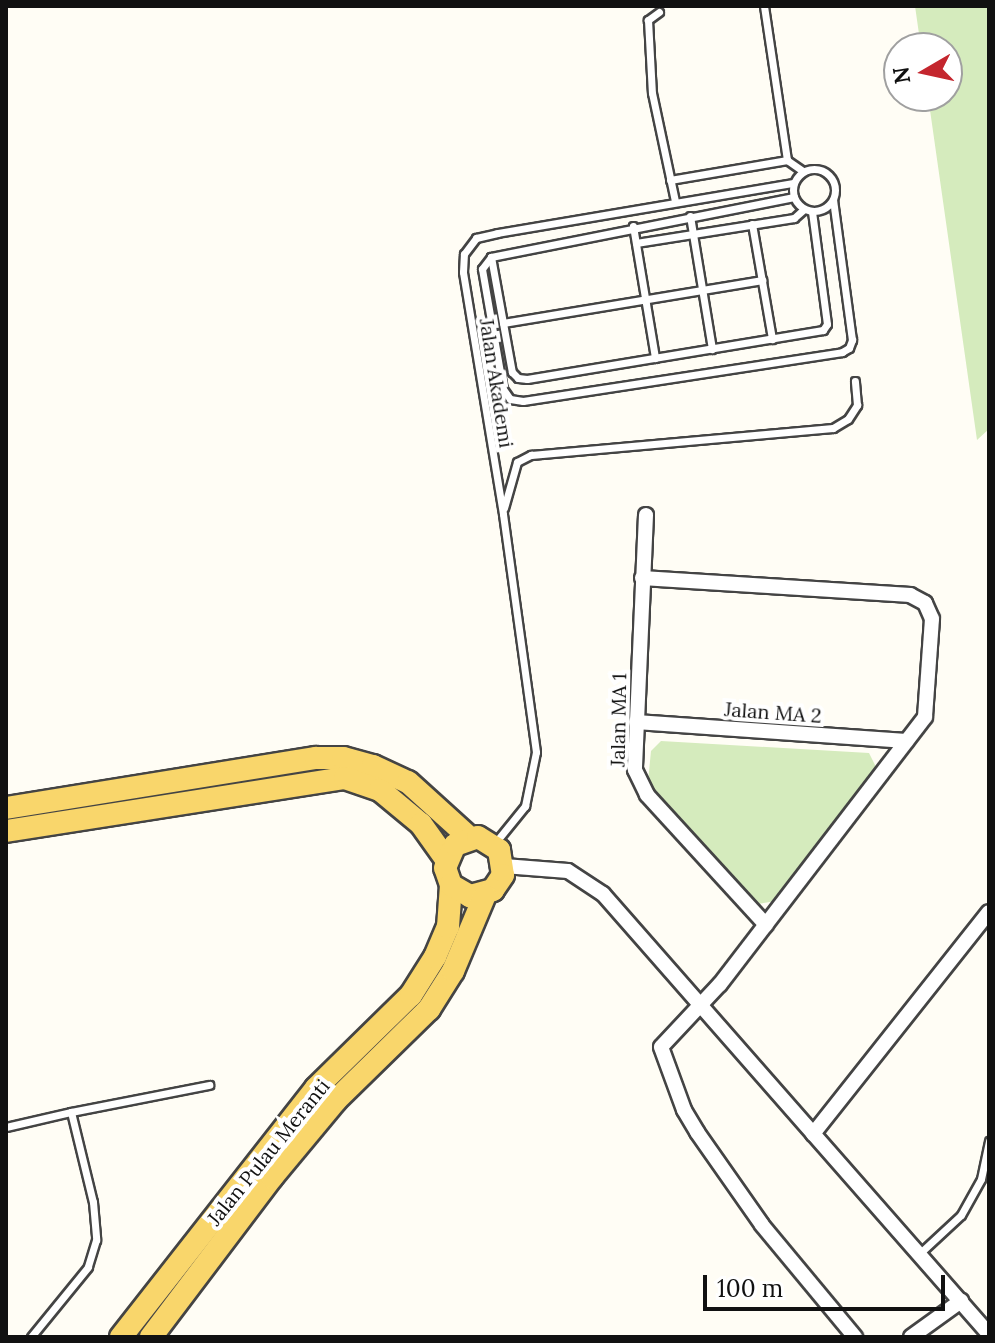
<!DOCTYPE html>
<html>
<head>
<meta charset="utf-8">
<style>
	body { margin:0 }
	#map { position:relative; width:995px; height:1343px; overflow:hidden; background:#fffdf5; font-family:Lora,serif }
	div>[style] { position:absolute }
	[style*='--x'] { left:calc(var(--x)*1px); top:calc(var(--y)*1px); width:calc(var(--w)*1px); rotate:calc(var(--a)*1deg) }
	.green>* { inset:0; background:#d5ebbd }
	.roads { filter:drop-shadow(2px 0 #444) drop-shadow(-2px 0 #444) drop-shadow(0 2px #444) drop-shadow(0 -2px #444) }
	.lane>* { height:7px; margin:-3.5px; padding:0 3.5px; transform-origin:3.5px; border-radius:3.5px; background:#fff }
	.lane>.ring { margin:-3.5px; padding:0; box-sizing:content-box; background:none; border:7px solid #fff; border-radius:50% }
	.street>* { height:14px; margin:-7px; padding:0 7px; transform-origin:7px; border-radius:7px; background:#fff }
	.primary>* { height:22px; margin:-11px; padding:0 11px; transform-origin:11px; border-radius:11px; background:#f9d66b }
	span { translate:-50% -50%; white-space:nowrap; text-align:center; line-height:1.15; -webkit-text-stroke:8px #fff; paint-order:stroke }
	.street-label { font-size:20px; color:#111 }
	.frame { position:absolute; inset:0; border:8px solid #111; pointer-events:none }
	.north { position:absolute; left:883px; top:32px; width:80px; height:80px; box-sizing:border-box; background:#fff; border:2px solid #a0a0a0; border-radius:50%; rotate:261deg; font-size:22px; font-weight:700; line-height:32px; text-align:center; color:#111 }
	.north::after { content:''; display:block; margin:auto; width:28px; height:36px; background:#c4262e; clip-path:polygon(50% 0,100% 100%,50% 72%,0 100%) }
	.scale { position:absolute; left:703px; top:1275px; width:242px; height:36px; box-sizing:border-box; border:4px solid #111; border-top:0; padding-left:10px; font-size:24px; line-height:28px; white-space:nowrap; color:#111; -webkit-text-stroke:6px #fff; paint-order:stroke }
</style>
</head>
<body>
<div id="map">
	<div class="green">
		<i style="clip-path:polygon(915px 6px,989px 6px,989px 429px,977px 440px,928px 96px,947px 96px,947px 48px,921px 48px)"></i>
		<i style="clip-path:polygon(661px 741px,869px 753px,877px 769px,776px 901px,758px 904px,648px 782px,651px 751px)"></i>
	</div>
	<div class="roads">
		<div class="lane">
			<i style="--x:764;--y:6;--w:156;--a:81.5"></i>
			<i style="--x:787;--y:160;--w:19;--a:35"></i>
			<i style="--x:659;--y:12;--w:14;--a:144"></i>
			<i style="--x:648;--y:20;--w:73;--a:86.9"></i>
			<i style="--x:652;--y:93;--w:110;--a:78"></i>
			<i class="ring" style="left:793px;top:169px;width:35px;height:35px"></i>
			<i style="--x:670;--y:180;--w:119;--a:-9.7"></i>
			<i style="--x:794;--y:197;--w:309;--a:168.8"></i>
			<i style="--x:491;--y:257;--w:15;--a:127"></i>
			<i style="--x:482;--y:269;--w:122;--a:80.1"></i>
			<i style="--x:503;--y:389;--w:12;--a:55"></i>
			<i style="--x:510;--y:399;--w:13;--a:9"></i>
			<i style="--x:523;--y:401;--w:323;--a:-8.7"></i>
			<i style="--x:842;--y:352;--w:8;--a:-30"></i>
			<i style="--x:849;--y:348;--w:9;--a:-69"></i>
			<i style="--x:852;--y:340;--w:141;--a:-97.7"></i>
			<i style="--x:690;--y:216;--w:135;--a:80.6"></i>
			<i style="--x:752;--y:224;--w:117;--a:80.1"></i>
			<i style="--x:633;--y:226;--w:134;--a:80.5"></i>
			<i style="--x:636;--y:243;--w:160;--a:-9"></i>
			<i style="--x:794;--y:218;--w:13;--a:-42"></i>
			<i style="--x:491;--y:257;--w:117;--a:79.7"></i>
			<i style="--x:512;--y:372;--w:8;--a:45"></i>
			<i style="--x:518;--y:378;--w:9;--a:6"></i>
			<i style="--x:527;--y:379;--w:300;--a:-9.4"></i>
			<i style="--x:823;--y:330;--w:7;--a:-56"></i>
			<i style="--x:827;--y:324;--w:113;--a:-97.6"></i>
			<i style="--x:503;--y:323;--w:263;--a:-9.4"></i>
			<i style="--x:504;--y:508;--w:48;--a:-74.2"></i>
			<i style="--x:517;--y:462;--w:16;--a:-27"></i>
			<i style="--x:531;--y:455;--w:303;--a:-5.1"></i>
			<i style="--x:833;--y:428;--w:17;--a:-31"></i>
			<i style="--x:848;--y:419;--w:17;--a:-57"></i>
			<i style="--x:857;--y:405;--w:24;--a:-95"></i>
			<i style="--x:495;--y:843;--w:48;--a:-51"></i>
			<i style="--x:525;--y:806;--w:55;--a:-78.5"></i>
			<i style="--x:536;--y:752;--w:240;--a:-97.9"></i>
			<i style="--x:503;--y:514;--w:245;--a:-99.4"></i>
			<i style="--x:463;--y:272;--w:18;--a:-87"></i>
			<i style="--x:464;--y:254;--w:20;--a:-53"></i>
			<i style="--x:476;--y:238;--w:22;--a:-13"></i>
			<i style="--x:497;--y:233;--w:300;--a:-9.6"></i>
			<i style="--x:71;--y:1112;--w:141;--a:-11.1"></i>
			<i style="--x:6;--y:1127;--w:67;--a:-13"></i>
			<i style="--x:71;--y:1112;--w:93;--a:76.3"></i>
			<i style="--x:93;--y:1202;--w:38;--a:85"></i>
			<i style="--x:96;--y:1240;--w:28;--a:107"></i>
			<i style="--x:88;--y:1267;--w:90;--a:129.2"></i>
			<i style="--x:919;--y:1254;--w:57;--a:-42.9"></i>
			<i style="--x:961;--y:1215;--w:41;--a:-60.9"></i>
			<i style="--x:981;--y:1179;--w:39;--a:-78"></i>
		</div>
		<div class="street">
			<i style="--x:646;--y:515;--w:255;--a:92.5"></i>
			<i style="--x:635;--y:770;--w:28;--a:64"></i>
			<i style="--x:647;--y:795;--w:176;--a:47.5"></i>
			<i style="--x:642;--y:578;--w:269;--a:3.6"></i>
			<i style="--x:910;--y:595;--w:17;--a:28"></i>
			<i style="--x:925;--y:603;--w:17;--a:66"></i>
			<i style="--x:932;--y:619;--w:98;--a:94.1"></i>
			<i style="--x:925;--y:717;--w:337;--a:127.5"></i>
			<i style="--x:720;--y:984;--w:86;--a:133.1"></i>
			<i style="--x:661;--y:1047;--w:67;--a:69.9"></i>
			<i style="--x:684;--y:1110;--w:26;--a:59"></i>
			<i style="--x:697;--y:1132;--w:113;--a:55"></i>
			<i style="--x:762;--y:1225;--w:146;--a:50.3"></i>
			<i style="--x:636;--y:722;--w:271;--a:4"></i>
			<i style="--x:504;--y:866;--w:64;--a:4.5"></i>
			<i style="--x:568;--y:871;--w:42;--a:33.3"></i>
			<i style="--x:603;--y:894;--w:585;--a:48.74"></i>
			<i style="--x:813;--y:1134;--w:283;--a:-51.6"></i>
			<i style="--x:911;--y:1337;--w:62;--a:-35.8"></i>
		</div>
		<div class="primary">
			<i style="--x:6;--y:808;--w:314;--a:-9.2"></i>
			<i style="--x:316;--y:758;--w:27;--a:0"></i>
			<i style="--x:343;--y:758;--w:31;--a:15"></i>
			<i style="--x:373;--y:766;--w:38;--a:25"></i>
			<i style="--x:408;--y:782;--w:84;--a:42.1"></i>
			<i style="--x:6;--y:831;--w:343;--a:-8.9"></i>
			<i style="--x:345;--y:778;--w:37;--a:19"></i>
			<i style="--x:380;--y:790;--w:53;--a:39.7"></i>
			<i style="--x:421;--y:824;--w:43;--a:54.5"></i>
			<i style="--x:121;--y:1337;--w:316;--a:-51.9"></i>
			<i style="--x:316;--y:1088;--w:133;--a:-44.4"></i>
			<i style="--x:411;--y:995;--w:45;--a:-57.7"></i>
			<i style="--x:435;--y:957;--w:33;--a:-67"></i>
			<i style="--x:448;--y:927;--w:42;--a:-85.9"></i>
			<i style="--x:451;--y:885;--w:18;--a:-109"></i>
			<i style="--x:445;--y:868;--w:25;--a:-67"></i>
			<i style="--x:455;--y:845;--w:24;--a:-19"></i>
			<i style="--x:478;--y:837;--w:25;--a:32"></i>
			<i style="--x:499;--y:850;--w:25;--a:81"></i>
			<i style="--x:503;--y:875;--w:18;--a:124"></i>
			<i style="--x:493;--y:890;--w:24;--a:165"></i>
			<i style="--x:470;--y:896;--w:22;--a:-150"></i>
			<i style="--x:151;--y:1337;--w:201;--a:-52.9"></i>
			<i style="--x:272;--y:1177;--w:99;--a:-50.3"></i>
			<i style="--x:335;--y:1101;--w:132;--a:-44.4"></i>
			<i style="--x:429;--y:1009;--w:45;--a:-57.7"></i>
			<i style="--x:453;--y:971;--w:82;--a:-67.2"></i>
		</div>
	</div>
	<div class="street-label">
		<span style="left:497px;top:383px;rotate:81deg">Jalan Akademi</span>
		<span style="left:773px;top:712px;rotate:4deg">Jalan MA 2</span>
		<span style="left:618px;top:720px;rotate:-89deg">Jalan MA 1</span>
		<span style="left:268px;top:1152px;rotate:-51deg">Jalan Pulau Meranti</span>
	</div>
	<div class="frame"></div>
	<div class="north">N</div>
	<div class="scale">100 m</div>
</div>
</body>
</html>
